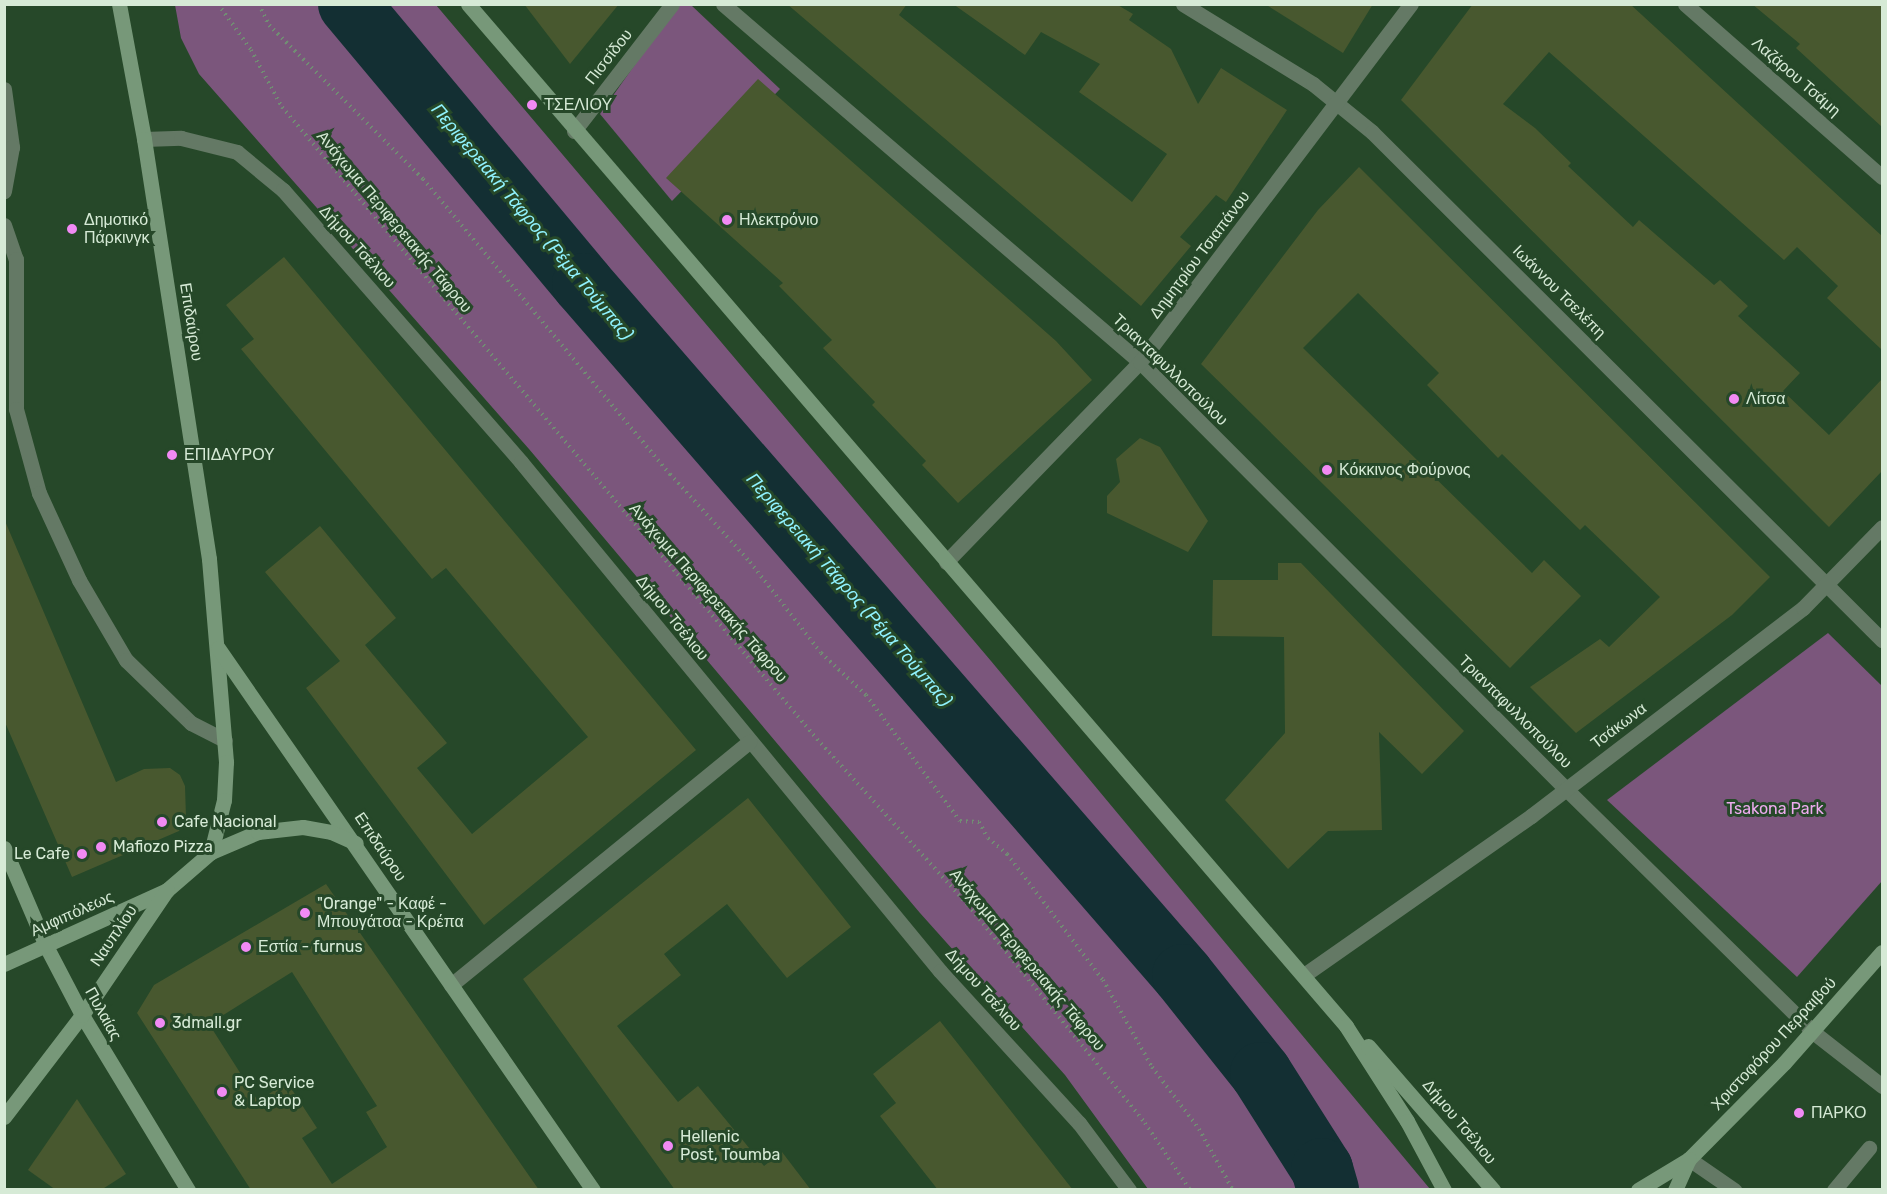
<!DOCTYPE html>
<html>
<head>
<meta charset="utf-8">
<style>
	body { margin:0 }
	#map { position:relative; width:1887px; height:1194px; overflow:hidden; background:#264829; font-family:Rubik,sans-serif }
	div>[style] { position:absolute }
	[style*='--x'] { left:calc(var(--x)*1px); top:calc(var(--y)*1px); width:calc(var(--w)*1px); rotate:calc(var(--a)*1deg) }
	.green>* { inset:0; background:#7b567c }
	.river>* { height:62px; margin:-31px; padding:0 31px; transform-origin:31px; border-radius:31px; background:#132f33 }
	.building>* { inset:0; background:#48582f }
	.path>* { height:4px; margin-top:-2px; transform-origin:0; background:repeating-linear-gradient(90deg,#718d73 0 1.5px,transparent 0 6px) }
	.lane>* { height:15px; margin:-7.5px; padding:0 7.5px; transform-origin:7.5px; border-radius:7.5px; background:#647965 }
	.street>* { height:15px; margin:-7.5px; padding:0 7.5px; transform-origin:7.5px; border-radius:7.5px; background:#647965 }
	.secondary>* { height:15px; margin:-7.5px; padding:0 7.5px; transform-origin:7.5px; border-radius:7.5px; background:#779879 }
	.dots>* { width:16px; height:16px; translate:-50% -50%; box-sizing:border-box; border:3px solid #264829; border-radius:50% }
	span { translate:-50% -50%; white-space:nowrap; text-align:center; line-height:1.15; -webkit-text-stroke:6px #264829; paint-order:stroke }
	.street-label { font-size:16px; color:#d6ead6 }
	.poi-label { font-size:16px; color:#d6ead6 }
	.left { translate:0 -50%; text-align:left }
	.right { translate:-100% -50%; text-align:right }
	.park-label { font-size:16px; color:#edabee }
	.water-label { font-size:18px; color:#90f2fe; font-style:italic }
	.frame { position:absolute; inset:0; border:6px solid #d6ead6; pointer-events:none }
</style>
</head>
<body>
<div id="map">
	<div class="green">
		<i style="clip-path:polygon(175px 5px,436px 5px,991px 661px,1430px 1189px,1148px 1189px,1065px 1075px,920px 913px,529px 449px,199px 74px,181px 38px)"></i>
		<i style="clip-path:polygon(677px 5px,691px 5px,780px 89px,672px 201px,600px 114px)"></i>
		<i style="clip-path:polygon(1828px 633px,1882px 686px,1882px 881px,1797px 977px,1607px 800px)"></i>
	</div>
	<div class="river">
		<i style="--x:349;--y:4;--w:365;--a:50.1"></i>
		<i style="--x:583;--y:284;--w:915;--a:49.03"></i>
		<i style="--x:1183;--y:975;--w:125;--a:51.5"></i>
		<i style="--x:1261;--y:1073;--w:114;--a:57.6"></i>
		<i style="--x:1322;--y:1169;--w:22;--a:74"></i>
	</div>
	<div class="building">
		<i style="clip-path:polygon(524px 4px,619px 4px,570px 64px)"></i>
		<i style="clip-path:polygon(787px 4px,907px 4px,899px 15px,1132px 202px,1167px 154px,1079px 92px,1100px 64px,1041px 32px,1025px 55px,953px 4px,1116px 4px,1133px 14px,1129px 20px,1171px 49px,1198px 104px,1221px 68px,1287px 110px,1226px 202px,1216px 195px,1180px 237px,1191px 246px,1141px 306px)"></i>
		<i style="clip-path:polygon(1265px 4px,1373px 4px,1343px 53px)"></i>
		<i style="clip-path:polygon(1473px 4px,1630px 4px,1882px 236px,1882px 350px,1827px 298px,1838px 286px,1797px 247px,1784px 260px,1549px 52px,1503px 104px,1535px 128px,1571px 163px,1568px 166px,1633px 227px,1639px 220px,1714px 285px,1720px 280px,1748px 306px,1738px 316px,1800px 373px,1783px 391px,1829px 435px,1882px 379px,1882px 471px,1829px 527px,1401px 100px)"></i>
		<i style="clip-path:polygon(1752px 4px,1882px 4px,1882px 127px,1796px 48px,1800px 44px)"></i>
		<i style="clip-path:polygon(758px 79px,1056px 341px,1092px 380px,958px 503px,922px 465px,926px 461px,872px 405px,875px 402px,823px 348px,832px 340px,779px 286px,783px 283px,666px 178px)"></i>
		<i style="clip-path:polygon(1359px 167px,1770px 577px,1732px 615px,1576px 733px,1530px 687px,1600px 639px,1609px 647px,1660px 597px,1585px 525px,1580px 530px,1502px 454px,1498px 458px,1427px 385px,1439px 373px,1358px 293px,1303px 348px,1532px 573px,1544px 560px,1581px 596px,1510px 668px,1201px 364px,1318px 210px)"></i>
		<i style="clip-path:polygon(284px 257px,696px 750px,484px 925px,306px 688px,340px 661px,265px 572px,320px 526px,396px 618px,365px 645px,447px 743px,417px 768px,472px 834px,588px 737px,446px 568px,432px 579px,241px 349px,254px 339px,226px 305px)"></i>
		<i style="clip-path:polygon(1140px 438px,1160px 447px,1208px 521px,1188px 552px,1107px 513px,1107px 496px,1120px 482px,1116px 459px)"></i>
		<i style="clip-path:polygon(5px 521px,116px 782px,144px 769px,170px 768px,180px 775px,185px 786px,186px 817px,179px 831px,72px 877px,4px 720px)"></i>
		<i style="clip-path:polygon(1278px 563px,1301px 563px,1464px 731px,1422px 774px,1379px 732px,1382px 830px,1328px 831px,1288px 869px,1225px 800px,1285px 733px,1284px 637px,1212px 636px,1213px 580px,1278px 580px)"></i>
		<i style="clip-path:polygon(748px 798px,851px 927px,787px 978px,727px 904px,664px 954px,681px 975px,617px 1026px,678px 1102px,698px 1086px,764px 1166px,782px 1152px,811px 1190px,675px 1190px,523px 979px)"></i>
		<i style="clip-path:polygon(evenodd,326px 884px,413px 1009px,539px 1190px,251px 1190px,137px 1013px,154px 985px,326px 884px,292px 972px,377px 1106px,366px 1112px,387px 1147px,332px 1184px,302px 1138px,317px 1128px,287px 1082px,258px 1101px,209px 1024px,292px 972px)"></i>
		<i style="clip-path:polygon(940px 1021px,1073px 1190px,938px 1190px,880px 1116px,896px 1103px,873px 1074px)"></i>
		<i style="clip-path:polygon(77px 1099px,126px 1174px,101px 1190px,56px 1190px,28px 1170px)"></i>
	</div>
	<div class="path">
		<i style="--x:218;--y:4;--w:57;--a:54.3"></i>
		<i style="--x:251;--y:50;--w:65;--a:61.5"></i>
		<i style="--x:282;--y:107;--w:828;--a:49.75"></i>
		<i style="--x:817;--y:739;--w:224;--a:47.7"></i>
		<i style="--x:968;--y:905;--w:281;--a:50.9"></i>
		<i style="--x:1145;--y:1123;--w:81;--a:56.1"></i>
		<i style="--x:259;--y:4;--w:23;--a:65"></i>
		<i style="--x:269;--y:25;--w:218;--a:45"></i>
		<i style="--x:423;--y:179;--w:385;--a:50.1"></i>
		<i style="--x:670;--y:474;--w:119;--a:47.7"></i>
		<i style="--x:750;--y:562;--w:115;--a:52"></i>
		<i style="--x:821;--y:653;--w:62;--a:43"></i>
		<i style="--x:866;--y:695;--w:157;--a:53.3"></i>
		<i style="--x:960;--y:821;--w:19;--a:3"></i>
		<i style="--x:979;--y:822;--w:18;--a:61"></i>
		<i style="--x:988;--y:838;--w:25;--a:40"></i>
		<i style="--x:1007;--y:854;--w:158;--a:52.7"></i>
		<i style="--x:1103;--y:980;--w:100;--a:60.6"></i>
		<i style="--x:1152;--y:1067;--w:78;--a:52.8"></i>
		<i style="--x:1199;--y:1129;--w:70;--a:60.9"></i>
	</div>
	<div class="lane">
		<i style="--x:4;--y:225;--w:36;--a:71"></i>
		<i style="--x:16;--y:259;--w:150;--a:90"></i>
		<i style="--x:16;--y:409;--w:87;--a:74.7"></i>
		<i style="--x:39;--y:493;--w:96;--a:65.3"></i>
		<i style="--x:79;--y:580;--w:93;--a:59.6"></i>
		<i style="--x:126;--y:660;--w:91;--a:44.1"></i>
		<i style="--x:191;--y:723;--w:38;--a:27"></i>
		<i style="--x:1566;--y:789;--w:346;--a:44.5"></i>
		<i style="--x:1689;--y:1159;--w:55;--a:34.6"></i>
		<i style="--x:1834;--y:1190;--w:55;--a:-50.2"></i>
	</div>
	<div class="street">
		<i style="--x:723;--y:4;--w:550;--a:40.65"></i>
		<i style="--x:1140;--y:362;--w:603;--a:45.07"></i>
		<i style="--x:1183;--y:4;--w:153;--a:31.6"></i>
		<i style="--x:1313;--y:84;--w:76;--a:39.1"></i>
		<i style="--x:1372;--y:132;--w:720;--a:44.89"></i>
		<i style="--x:1685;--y:4;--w:262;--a:41.3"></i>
		<i style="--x:4;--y:89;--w:59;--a:82.1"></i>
		<i style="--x:12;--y:147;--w:45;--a:100.3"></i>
		<i style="--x:574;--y:131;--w:160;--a:-52.3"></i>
		<i style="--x:144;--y:139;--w:37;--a:-2"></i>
		<i style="--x:181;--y:138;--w:58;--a:14"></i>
		<i style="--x:237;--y:152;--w:60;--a:39.6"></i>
		<i style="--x:283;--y:190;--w:361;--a:48.8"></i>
		<i style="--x:521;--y:462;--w:659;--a:50.54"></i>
		<i style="--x:940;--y:971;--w:206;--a:47.6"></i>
		<i style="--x:1079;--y:1123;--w:84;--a:53.3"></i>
		<i style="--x:946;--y:562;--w:279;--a:-45.9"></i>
		<i style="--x:1140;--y:362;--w:449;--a:-52.9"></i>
		<i style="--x:1304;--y:975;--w:277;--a:-35"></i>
		<i style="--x:1531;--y:816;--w:342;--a:-37.4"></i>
		<i style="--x:1803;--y:608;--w:113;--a:-45.7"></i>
		<i style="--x:451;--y:985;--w:385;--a:-39.2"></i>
		<i style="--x:1813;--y:1032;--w:88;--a:38"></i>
	</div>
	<div class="secondary">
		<i style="--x:119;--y:4;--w:137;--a:79.5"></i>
		<i style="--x:144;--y:139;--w:425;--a:81.2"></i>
		<i style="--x:209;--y:559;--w:204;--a:85.2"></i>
		<i style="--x:226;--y:762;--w:38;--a:93"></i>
		<i style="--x:224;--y:800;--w:54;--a:104"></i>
		<i style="--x:468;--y:4;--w:1347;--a:49.33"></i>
		<i style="--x:1346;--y:1026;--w:113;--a:57.3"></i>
		<i style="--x:1407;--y:1121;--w:78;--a:61.8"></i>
		<i style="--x:218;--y:648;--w:659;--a:55.32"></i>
		<i style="--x:4;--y:848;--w:107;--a:66.8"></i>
		<i style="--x:46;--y:946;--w:78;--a:62.4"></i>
		<i style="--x:82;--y:1015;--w:205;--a:58.8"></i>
		<i style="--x:4;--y:964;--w:179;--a:-24.4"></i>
		<i style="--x:167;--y:890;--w:58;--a:-40.8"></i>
		<i style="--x:211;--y:852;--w:51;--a:-23.1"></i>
		<i style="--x:258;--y:832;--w:45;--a:-6.3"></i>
		<i style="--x:303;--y:827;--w:28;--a:10"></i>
		<i style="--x:331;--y:832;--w:27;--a:24"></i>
		<i style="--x:1368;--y:1046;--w:191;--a:49"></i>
		<i style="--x:4;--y:1117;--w:128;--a:-52.6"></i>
		<i style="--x:82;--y:1015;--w:151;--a:-55.8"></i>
		<i style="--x:1638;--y:1190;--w:60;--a:-31.3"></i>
		<i style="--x:1689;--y:1159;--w:135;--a:-45.3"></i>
		<i style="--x:1784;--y:1063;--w:148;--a:-48.6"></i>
		<i style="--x:1675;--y:1190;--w:34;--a:-66"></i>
	</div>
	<div class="dots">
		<i style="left:532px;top:105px;background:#f18af4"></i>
		<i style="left:727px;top:220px;background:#f18af4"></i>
		<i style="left:72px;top:229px;background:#f18af4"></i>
		<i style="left:1734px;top:399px;background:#f18af4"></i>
		<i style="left:172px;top:455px;background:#f18af4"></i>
		<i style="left:1327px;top:470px;background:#f18af4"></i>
		<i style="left:162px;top:822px;background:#f18af4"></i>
		<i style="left:101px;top:847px;background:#f18af4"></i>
		<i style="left:82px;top:854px;background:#f18af4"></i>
		<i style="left:305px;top:913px;background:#f18af4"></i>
		<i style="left:246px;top:947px;background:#f18af4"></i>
		<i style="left:160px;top:1023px;background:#f18af4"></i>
		<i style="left:222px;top:1092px;background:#f18af4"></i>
		<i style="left:1799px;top:1113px;background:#f18af4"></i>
		<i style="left:668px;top:1146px;background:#f18af4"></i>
	</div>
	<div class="street-label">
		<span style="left:609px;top:57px;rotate:-52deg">Πισσίδου</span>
		<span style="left:1796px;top:77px;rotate:41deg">Λαζάρου Τσάμη</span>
		<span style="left:394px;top:222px;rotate:50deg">Ανάχωμα Περιφερειακής Τάφρου</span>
		<span style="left:357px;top:247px;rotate:48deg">Δήμου Τσέλιου</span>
		<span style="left:1200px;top:255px;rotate:-53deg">Δημητρίου Τσιαπάνου</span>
		<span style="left:1559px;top:292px;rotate:45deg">Ιωάννου Τσελέπη</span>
		<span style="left:191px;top:322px;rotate:81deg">Επιδαύρου</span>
		<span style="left:1170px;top:370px;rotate:44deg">Τριανταφυλλοπούλου</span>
		<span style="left:708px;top:593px;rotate:49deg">Ανάχωμα Περιφερειακής Τάφρου</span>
		<span style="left:672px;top:618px;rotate:51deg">Δήμου Τσέλιου</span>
		<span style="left:1515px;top:712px;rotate:45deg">Τριανταφυλλοπούλου</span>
		<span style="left:1619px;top:726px;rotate:-37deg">Τσάκωνα</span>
		<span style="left:380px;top:847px;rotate:56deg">Επιδαύρου</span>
		<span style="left:72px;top:914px;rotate:-24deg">Αμφιπόλεως</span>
		<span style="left:114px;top:936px;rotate:-56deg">Ναυπλίου</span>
		<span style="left:1027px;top:960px;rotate:50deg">Ανάχωμα Περιφερειακής Τάφρου</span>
		<span style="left:983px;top:990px;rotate:48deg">Δήμου Τσέλιου</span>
		<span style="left:103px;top:1014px;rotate:61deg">Πυλαίας</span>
		<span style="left:1774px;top:1044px;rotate:-47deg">Χριστοφόρου Περραιβού</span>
		<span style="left:1459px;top:1122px;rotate:50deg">Δήμου Τσέλιου</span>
	</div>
	<div class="poi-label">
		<span class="left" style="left:544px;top:105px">ΤΣΕΛΙΟΥ</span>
		<span class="left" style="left:84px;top:229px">Δημοτικό<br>Πάρκινγκ</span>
		<span class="left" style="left:739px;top:220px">Ηλεκτρόνιο</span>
		<span class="left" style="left:1746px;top:399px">Λίτσα</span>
		<span class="left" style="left:184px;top:455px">ΕΠΙΔΑΥΡΟΥ</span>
		<span class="left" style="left:1339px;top:470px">Κόκκινος Φούρνος</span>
		<span class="left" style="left:174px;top:822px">Cafe Nacional</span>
		<span class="left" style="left:113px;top:847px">Mafiozo Pizza</span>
		<span class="right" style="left:70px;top:854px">Le Cafe</span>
		<span class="left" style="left:317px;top:913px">"Orange" - Καφέ -<br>Μπουγάτσα - Κρέπα</span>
		<span class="left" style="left:258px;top:947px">Εστία - furnus</span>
		<span class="left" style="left:172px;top:1023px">3dmall.gr</span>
		<span class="left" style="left:234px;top:1092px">PC Service<br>&amp; Laptop</span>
		<span class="left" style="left:1811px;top:1113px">ΠΑΡΚΟ</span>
		<span class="left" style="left:680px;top:1146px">Hellenic<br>Post, Toumba</span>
	</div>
	<div class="park-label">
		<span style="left:1775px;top:809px">Tsakona Park</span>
	</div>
	<div class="water-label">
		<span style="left:532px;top:222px;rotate:50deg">Περιφερειακή Τάφρος (Ρέμα Τούμπας)</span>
		<span style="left:849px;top:590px;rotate:49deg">Περιφερειακή Τάφρος (Ρέμα Τούμπας)</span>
	</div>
	<div class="frame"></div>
</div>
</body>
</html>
